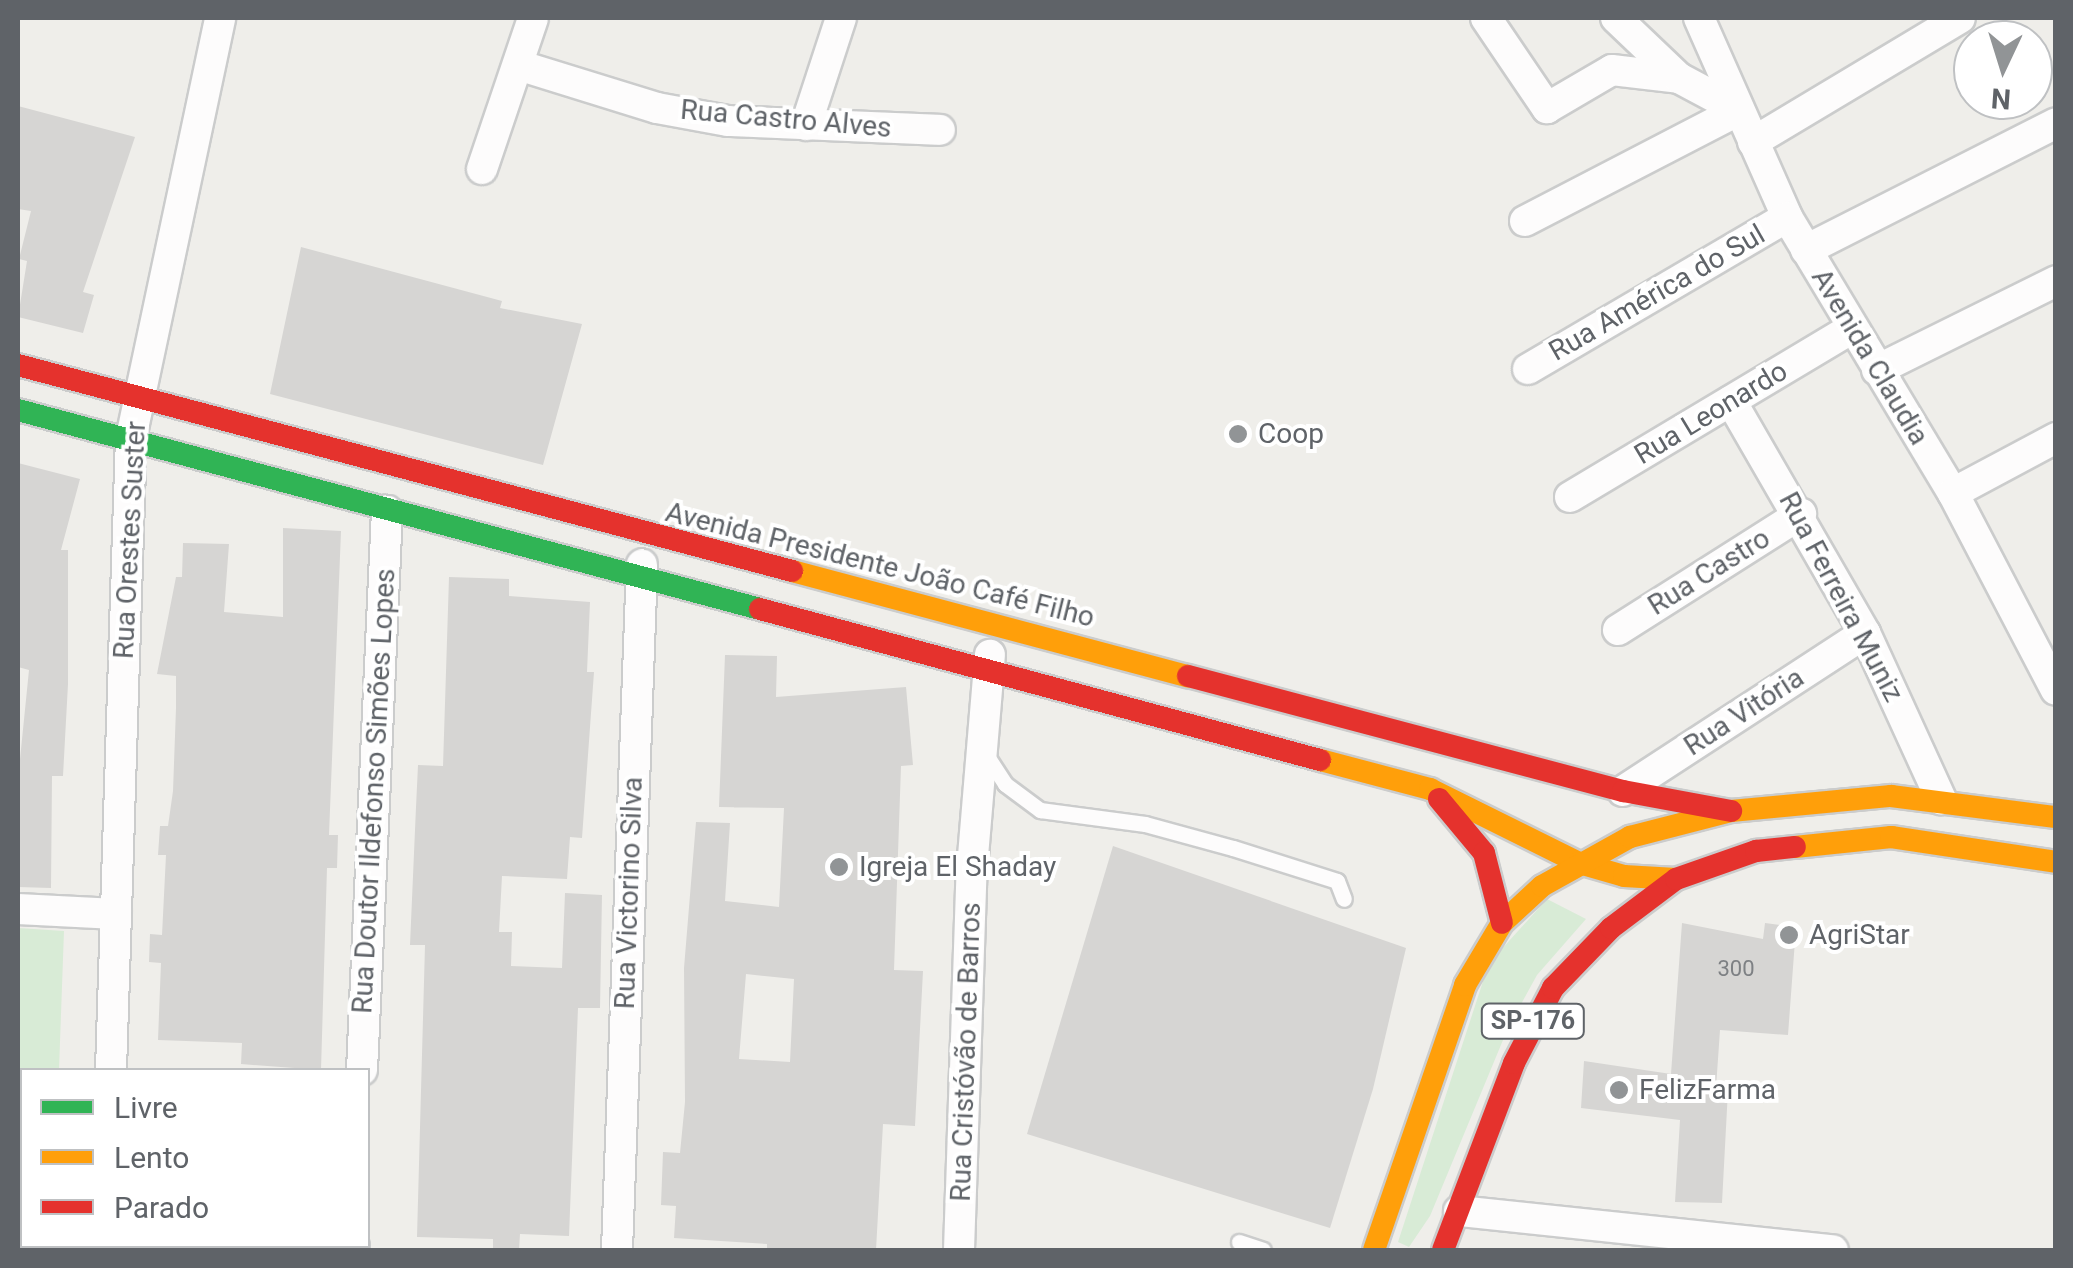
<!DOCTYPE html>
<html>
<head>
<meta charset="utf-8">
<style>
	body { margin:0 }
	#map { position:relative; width:2073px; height:1268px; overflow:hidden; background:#efeeea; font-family:Roboto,sans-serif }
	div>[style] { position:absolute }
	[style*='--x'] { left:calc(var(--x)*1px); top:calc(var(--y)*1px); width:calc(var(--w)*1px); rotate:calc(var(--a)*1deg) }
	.green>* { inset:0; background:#d8ebd6 }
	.building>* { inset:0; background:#d6d5d3 }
	.roads { filter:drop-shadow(2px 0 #cbcccc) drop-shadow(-2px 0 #cbcccc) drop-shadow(0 2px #cbcccc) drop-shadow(0 -2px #cbcccc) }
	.lane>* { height:15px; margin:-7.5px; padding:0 7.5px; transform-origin:7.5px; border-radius:7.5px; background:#fdfcfc }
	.street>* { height:30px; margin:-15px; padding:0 15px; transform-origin:15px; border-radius:15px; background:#fdfcfc }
	.fast>* { height:22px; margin:-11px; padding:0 11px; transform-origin:11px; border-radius:11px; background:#30b455 }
	.slow>* { height:22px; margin:-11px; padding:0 11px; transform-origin:11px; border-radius:11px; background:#ff9f0a }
	.jam>* { height:22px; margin:-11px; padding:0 11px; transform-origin:11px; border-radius:11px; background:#e5322d }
	.dots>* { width:28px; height:28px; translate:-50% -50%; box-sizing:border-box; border:5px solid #fff; border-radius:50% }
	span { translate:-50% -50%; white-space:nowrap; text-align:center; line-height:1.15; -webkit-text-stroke:8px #fff; paint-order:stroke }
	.number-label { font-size:22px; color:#7e8184 }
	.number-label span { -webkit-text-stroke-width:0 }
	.shield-label span { padding:2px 8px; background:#fff; border:2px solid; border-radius:8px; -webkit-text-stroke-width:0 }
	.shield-label { font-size:25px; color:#5f6368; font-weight:700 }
	.street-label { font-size:28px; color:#5f6368 }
	.poi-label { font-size:28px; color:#5f6368 }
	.left { translate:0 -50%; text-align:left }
	.frame { position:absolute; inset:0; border:20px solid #5f6368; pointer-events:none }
	.legend { position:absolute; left:20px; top:1068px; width:350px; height:180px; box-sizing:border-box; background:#fff; border:2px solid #bfc1c3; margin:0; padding:12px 18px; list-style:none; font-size:30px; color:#5f6368 }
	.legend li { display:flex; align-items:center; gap:20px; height:50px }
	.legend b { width:50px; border:2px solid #bfc1c3 }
	.north { position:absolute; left:1953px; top:20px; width:100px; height:100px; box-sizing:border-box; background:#fff; border:2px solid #bfc1c3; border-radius:50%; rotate:184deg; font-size:28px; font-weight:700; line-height:40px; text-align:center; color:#5f6368 }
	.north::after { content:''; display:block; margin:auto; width:35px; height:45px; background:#919496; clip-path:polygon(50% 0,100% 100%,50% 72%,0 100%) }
</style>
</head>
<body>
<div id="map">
	<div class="green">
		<i style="clip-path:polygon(1547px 899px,1586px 919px,1537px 975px,1508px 1028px,1430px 1216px,1409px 1247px,1398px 1242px,1489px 963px)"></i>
		<i style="clip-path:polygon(18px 928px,64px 931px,59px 1070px,22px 1070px,22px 1246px,53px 1250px,18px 1250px)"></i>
	</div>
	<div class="building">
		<i style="clip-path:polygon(18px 106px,135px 137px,83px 292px,94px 295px,83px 333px,18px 317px,27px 261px,19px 259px,31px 211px,18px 209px)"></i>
		<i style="clip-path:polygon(301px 247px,502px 301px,500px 308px,582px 324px,543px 465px,270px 394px)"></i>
		<i style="clip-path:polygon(18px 463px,80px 479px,61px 550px,68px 550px,68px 684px,63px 776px,52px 776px,51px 888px,18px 887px,18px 779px,29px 670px,18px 667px)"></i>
		<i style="clip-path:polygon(283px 528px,341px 531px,329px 835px,338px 835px,337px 868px,327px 868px,321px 1070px,241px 1064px,242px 1043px,158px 1040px,161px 963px,149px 962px,150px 934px,162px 935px,166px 855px,158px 855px,160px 826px,168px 826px,173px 791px,176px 708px,176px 676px,157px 674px,176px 577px,182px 577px,183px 543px,229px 544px,224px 612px,283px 617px)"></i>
		<i style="clip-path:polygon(449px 577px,509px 579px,509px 596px,590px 602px,587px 672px,594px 672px,582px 838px,570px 837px,567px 879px,502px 876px,499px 932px,512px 932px,511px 966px,562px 968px,565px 893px,602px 895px,600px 1008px,578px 1008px,569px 1236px,520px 1234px,519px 1250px,493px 1250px,493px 1239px,417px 1237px,425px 945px,410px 945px,416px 807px,418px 765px,443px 766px)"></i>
		<i style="clip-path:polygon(evenodd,725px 655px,777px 656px,776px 697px,906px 687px,913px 765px,901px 766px,894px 970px,923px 971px,915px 1126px,883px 1124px,876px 1250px,767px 1250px,767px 1244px,674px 1238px,676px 1206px,661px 1205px,663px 1152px,680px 1153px,685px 1102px,684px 968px,696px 822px,730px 823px,725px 901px,779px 907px,784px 808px,719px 807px,725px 655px,746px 974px,794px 979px,790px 1062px,739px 1059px,746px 974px)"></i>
		<i style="clip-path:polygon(1113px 846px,1406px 948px,1373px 1089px,1330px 1228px,1027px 1134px)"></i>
		<i style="clip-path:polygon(1682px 923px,1763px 939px,1765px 923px,1796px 927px,1788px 1035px,1720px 1030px,1716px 1088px,1728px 1090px,1722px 1203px,1675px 1202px,1680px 1120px,1581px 1108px,1584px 1061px,1671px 1074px)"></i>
	</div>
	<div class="roads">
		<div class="lane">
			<i style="--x:985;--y:753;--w:37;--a:57"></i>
			<i style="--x:1005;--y:784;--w:44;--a:36.6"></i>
			<i style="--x:1040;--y:810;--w:106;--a:7.6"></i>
			<i style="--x:1145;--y:824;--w:91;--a:15.3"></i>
			<i style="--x:1233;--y:848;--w:109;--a:17.6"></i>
			<i style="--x:1337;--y:881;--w:19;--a:69"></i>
			<i style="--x:1239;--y:1242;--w:25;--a:18"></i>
		</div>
		<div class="street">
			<i style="--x:1486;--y:18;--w:109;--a:55.9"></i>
			<i style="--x:1547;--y:108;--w:75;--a:-30.3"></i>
			<i style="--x:1612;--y:70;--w:67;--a:6.8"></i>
			<i style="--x:1699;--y:18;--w:218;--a:66.1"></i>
			<i style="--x:1787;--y:217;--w:322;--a:59"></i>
			<i style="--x:1953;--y:493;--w:222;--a:62.4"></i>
			<i style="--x:518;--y:65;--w:145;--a:17.2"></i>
			<i style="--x:657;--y:108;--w:72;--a:10.4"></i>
			<i style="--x:728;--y:121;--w:212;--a:2.4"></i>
			<i style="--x:806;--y:125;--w:113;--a:-71.9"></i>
			<i style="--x:1753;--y:142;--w:241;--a:-30.9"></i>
			<i style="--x:482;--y:169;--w:159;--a:-71.3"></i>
			<i style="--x:1525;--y:221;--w:241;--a:-27.4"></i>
			<i style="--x:1739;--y:110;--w:68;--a:-151.9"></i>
			<i style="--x:1679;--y:78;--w:87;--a:-136.4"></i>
			<i style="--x:1806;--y:250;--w:280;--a:-26.9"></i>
			<i style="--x:1528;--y:369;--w:300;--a:-30.4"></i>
			<i style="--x:1877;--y:370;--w:200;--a:-26.4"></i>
			<i style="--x:1731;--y:401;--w:268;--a:60"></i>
			<i style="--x:1865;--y:633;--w:183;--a:65.4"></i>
			<i style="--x:1953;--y:493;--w:117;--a:-28.1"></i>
			<i style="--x:1570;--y:497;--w:329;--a:-30.9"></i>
			<i style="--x:1618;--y:630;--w:217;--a:-32.4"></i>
			<i style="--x:1623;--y:791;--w:289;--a:-33.1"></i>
			<i style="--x:18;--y:909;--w:98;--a:2.9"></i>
			<i style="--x:111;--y:1070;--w:632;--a:-88.19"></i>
			<i style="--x:131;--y:438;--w:429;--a:-78"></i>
			<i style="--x:362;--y:1070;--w:560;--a:-87.44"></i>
			<i style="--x:1459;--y:1211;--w:376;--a:6"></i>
			<i style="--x:105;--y:1250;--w:4;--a:-76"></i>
			<i style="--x:354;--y:1250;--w:4;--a:-90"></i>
			<i style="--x:617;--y:1250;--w:686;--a:-87.91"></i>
			<i style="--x:959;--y:1250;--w:382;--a:-88.1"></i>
			<i style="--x:972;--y:868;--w:214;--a:-85.2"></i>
		</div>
		<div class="fast">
			<i style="--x:18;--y:410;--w:768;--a:15.01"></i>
		</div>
		<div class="slow">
			<i style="--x:792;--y:571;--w:410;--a:14.9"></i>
			<i style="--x:1320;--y:760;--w:114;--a:14.8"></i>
			<i style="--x:1430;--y:789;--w:166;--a:26.4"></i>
			<i style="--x:1579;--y:863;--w:47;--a:16.1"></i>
			<i style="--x:1624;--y:876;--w:52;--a:3.3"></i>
			<i style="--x:1795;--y:847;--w:97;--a:-5.9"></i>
			<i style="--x:1891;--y:837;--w:167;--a:8.6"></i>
			<i style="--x:1374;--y:1250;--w:280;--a:-71"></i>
			<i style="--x:1465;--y:985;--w:72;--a:-59.2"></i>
			<i style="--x:1502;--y:923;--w:54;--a:-42.8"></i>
			<i style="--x:1542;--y:886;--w:101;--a:-29.1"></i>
			<i style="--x:1630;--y:837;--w:104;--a:-14.4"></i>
			<i style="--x:1731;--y:811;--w:161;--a:-5.4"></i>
			<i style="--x:1891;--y:796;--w:166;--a:7.3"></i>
		</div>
		<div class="jam">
			<i style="--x:18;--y:365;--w:801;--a:14.9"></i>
			<i style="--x:760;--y:609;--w:580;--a:15.09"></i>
			<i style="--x:1188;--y:676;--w:450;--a:14.8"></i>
			<i style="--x:1623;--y:791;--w:110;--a:10.5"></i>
			<i style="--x:1439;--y:799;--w:70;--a:50.2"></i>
			<i style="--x:1484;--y:853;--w:72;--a:75.6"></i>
			<i style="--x:1443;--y:1250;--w:200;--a:-69.2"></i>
			<i style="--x:1514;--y:1063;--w:85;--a:-62.5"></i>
			<i style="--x:1553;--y:988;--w:83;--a:-46"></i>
			<i style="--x:1611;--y:928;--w:81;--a:-37"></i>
			<i style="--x:1676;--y:879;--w:85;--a:-19.3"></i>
			<i style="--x:1756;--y:851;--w:39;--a:-6"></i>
		</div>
	</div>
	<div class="dots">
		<i style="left:1238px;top:434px;background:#919496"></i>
		<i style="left:839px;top:867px;background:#919496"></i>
		<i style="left:1789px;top:935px;background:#919496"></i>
		<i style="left:1619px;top:1090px;background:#919496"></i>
	</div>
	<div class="number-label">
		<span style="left:1736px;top:969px">300</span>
	</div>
	<div class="shield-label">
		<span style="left:1533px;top:1021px">SP-176</span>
	</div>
	<div class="street-label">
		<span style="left:786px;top:119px;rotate:5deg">Rua Castro Alves</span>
		<span style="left:1657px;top:293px;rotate:-30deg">Rua América do Sul</span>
		<span style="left:1870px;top:357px;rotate:59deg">Avenida Claudia</span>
		<span style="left:1711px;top:413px;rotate:-31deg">Rua Leonardo</span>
		<span style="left:130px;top:540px;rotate:-87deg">Rua Orestes Suster</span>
		<span style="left:880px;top:565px;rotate:14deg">Avenida Presidente João Café Filho</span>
		<span style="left:1709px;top:572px;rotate:-32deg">Rua Castro</span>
		<span style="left:1841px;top:597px;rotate:62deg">Rua Ferreira Muniz</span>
		<span style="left:1744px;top:712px;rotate:-33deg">Rua Vitória</span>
		<span style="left:374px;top:791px;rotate:-87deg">Rua Doutor Ildefonso Simões Lopes</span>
		<span style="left:629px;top:893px;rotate:-88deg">Rua Victorino Silva</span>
		<span style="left:966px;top:1052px;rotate:-88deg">Rua Cristóvão de Barros</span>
	</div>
	<div class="poi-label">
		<span class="left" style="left:1258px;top:434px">Coop</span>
		<span class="left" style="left:859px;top:867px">Igreja El Shaday</span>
		<span class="left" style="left:1809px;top:935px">AgriStar</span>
		<span class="left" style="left:1639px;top:1090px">FelizFarma</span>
	</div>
	<div class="frame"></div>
	<ul class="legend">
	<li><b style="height:12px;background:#30b455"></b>Livre</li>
	<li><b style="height:12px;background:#ff9f0a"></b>Lento</li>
	<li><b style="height:12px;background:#e5322d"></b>Parado</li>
	</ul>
	<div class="north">N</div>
</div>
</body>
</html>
